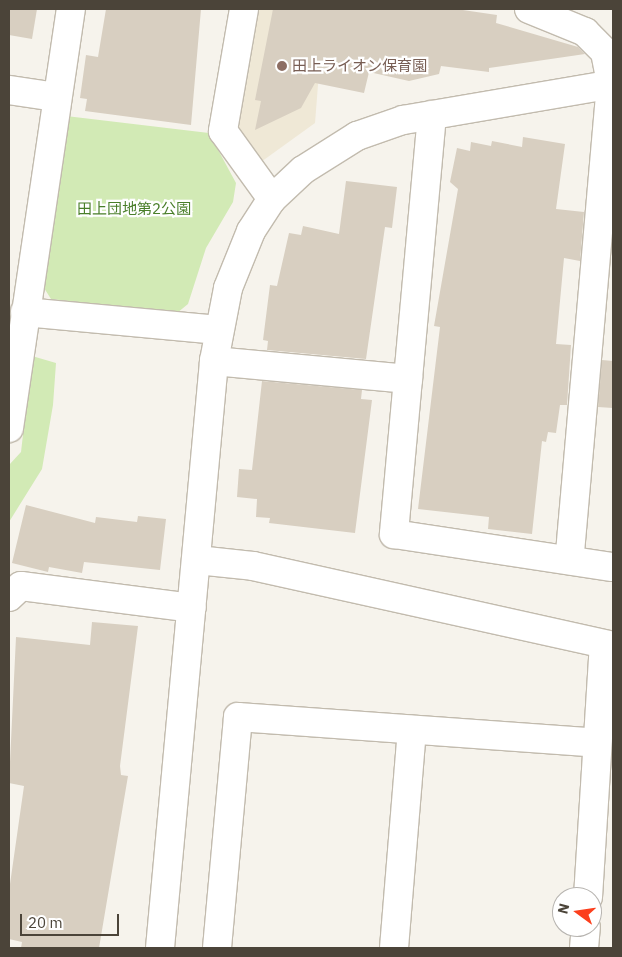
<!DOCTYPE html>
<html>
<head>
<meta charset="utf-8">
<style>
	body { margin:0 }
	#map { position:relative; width:622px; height:957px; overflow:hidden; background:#f6f3ec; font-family:"IBM Plex Sans","Noto Sans JP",sans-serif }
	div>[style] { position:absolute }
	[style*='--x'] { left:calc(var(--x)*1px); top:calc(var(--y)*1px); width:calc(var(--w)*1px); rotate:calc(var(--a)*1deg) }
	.education>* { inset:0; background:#efe8d6 }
	.green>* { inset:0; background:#d2eab5 }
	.building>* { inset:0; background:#d8cfc1 }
	.roads { filter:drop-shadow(1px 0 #c2bbae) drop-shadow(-1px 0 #c2bbae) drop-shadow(0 1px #c2bbae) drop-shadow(0 -1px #c2bbae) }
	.minor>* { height:28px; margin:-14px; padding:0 14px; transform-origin:14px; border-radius:14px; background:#fff }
	.dots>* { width:14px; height:14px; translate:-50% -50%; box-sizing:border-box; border:2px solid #fff; border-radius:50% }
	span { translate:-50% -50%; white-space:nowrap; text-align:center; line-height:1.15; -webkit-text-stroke:4.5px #fff; paint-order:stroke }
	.education-label { font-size:15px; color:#785e54 }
	.left { translate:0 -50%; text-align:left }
	.park-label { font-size:15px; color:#4a7f2a }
	.frame { position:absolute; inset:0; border:10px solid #4b4439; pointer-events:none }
	.north { position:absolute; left:552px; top:887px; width:50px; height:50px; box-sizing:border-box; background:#fff; border:1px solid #b7b4b0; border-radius:50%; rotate:284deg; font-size:14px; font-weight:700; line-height:20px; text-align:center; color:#4b4439 }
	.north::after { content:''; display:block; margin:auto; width:18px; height:22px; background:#fc3f1d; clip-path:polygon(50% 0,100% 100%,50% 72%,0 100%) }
	.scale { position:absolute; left:20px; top:914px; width:99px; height:22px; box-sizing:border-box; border:2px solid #4b4439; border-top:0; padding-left:6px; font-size:15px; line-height:18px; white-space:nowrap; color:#4b4439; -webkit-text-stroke:4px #fff; paint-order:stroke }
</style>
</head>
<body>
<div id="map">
	<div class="education">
		<i style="clip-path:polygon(256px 9px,324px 9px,315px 123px,254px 167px,234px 127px)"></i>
	</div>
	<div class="green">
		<i style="clip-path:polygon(66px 116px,209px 133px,236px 183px,233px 202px,206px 248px,188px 304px,177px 313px,51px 299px,39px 280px)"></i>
		<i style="clip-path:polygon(32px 356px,56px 363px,53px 405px,42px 469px,9px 522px,9px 465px,21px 452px)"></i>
	</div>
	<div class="building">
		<i style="clip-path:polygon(9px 9px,37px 9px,32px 39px,9px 35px)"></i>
		<i style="clip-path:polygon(106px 9px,201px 9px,191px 125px,85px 111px,87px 99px,80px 98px,86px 55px,98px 57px)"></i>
		<i style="clip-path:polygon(273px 9px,456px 9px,497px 15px,496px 23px,578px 47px,585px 54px,489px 68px,489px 72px,441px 66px,439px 74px,409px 81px,369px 72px,364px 93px,315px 83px,301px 108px,255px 130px,261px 101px,255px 100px)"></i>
		<i style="clip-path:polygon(523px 137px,565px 144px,556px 209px,584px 212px,580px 261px,564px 258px,556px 344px,571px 345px,567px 405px,560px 405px,556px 433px,548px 432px,546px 442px,542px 441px,532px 534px,488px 529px,489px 517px,418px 509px,440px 327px,434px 326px,458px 189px,450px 182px,457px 148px,470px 151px,471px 142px,491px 146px,492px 141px,522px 147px)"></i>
		<i style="clip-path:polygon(346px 181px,397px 187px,392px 228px,385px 227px,366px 359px,267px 350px,268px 341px,263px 340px,270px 285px,277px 286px,289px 233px,301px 235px,303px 226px,339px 234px)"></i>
		<i style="clip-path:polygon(602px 360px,613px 361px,613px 408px,598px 407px)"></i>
		<i style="clip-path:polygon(262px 381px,362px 390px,361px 399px,372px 400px,355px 533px,269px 523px,270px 518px,256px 517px,257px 499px,237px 497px,239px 469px,252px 470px)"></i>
		<i style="clip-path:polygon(26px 505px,95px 523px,96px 517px,137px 522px,138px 516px,166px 519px,160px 570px,84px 562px,82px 573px,49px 567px,48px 572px,12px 563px)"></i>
		<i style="clip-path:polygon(92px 622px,138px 626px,120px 766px,121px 775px,128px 776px,99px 948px,21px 948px,22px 942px,9px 939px,9px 891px,24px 786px,9px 783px,16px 637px,90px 645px)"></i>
	</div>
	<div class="roads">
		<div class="minor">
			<i style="--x:244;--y:9;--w:124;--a:99.8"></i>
			<i style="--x:223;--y:131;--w:84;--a:54.2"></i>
			<i style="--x:529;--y:9;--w:61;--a:22.3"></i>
			<i style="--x:585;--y:32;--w:28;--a:45"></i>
			<i style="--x:605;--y:52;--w:33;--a:79"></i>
			<i style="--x:611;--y:84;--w:478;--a:95"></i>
			<i style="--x:9;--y:90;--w:48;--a:8.5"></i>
			<i style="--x:432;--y:115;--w:421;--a:95.2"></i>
			<i style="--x:394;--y:534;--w:221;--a:8.6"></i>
			<i style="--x:25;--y:312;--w:194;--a:5.3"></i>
			<i style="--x:214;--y:361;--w:195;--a:5.3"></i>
			<i style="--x:9;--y:428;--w:424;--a:-81.6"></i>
			<i style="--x:197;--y:560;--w:56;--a:6.1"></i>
			<i style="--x:253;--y:566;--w:369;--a:12.5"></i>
			<i style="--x:9;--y:597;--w:16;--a:-43"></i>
			<i style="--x:21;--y:586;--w:172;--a:7.3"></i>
			<i style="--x:588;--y:897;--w:253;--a:-86.4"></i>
			<i style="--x:160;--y:948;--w:589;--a:-84.74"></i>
			<i style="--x:214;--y:361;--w:74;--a:-79.1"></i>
			<i style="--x:228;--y:288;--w:61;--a:-68"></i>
			<i style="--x:251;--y:231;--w:38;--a:-57"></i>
			<i style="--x:272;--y:199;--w:42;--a:-43.1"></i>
			<i style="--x:303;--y:170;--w:64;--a:-32.2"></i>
			<i style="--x:357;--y:136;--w:49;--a:-19.2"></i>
			<i style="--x:403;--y:120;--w:213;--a:-9.7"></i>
			<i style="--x:217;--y:948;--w:232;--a:-84.8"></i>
			<i style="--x:238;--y:717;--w:360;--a:4.1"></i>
			<i style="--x:394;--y:948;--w:219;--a:-85.3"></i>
			<i style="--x:584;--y:948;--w:21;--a:-85"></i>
		</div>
	</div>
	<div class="dots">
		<i style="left:282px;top:66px;background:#8d6e63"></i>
	</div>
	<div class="education-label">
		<span class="left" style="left:292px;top:66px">田上ライオン保育園</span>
	</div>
	<div class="park-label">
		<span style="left:134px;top:209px">田上団地第2公園</span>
	</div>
	<div class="frame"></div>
	<div class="north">N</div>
	<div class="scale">20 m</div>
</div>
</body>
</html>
